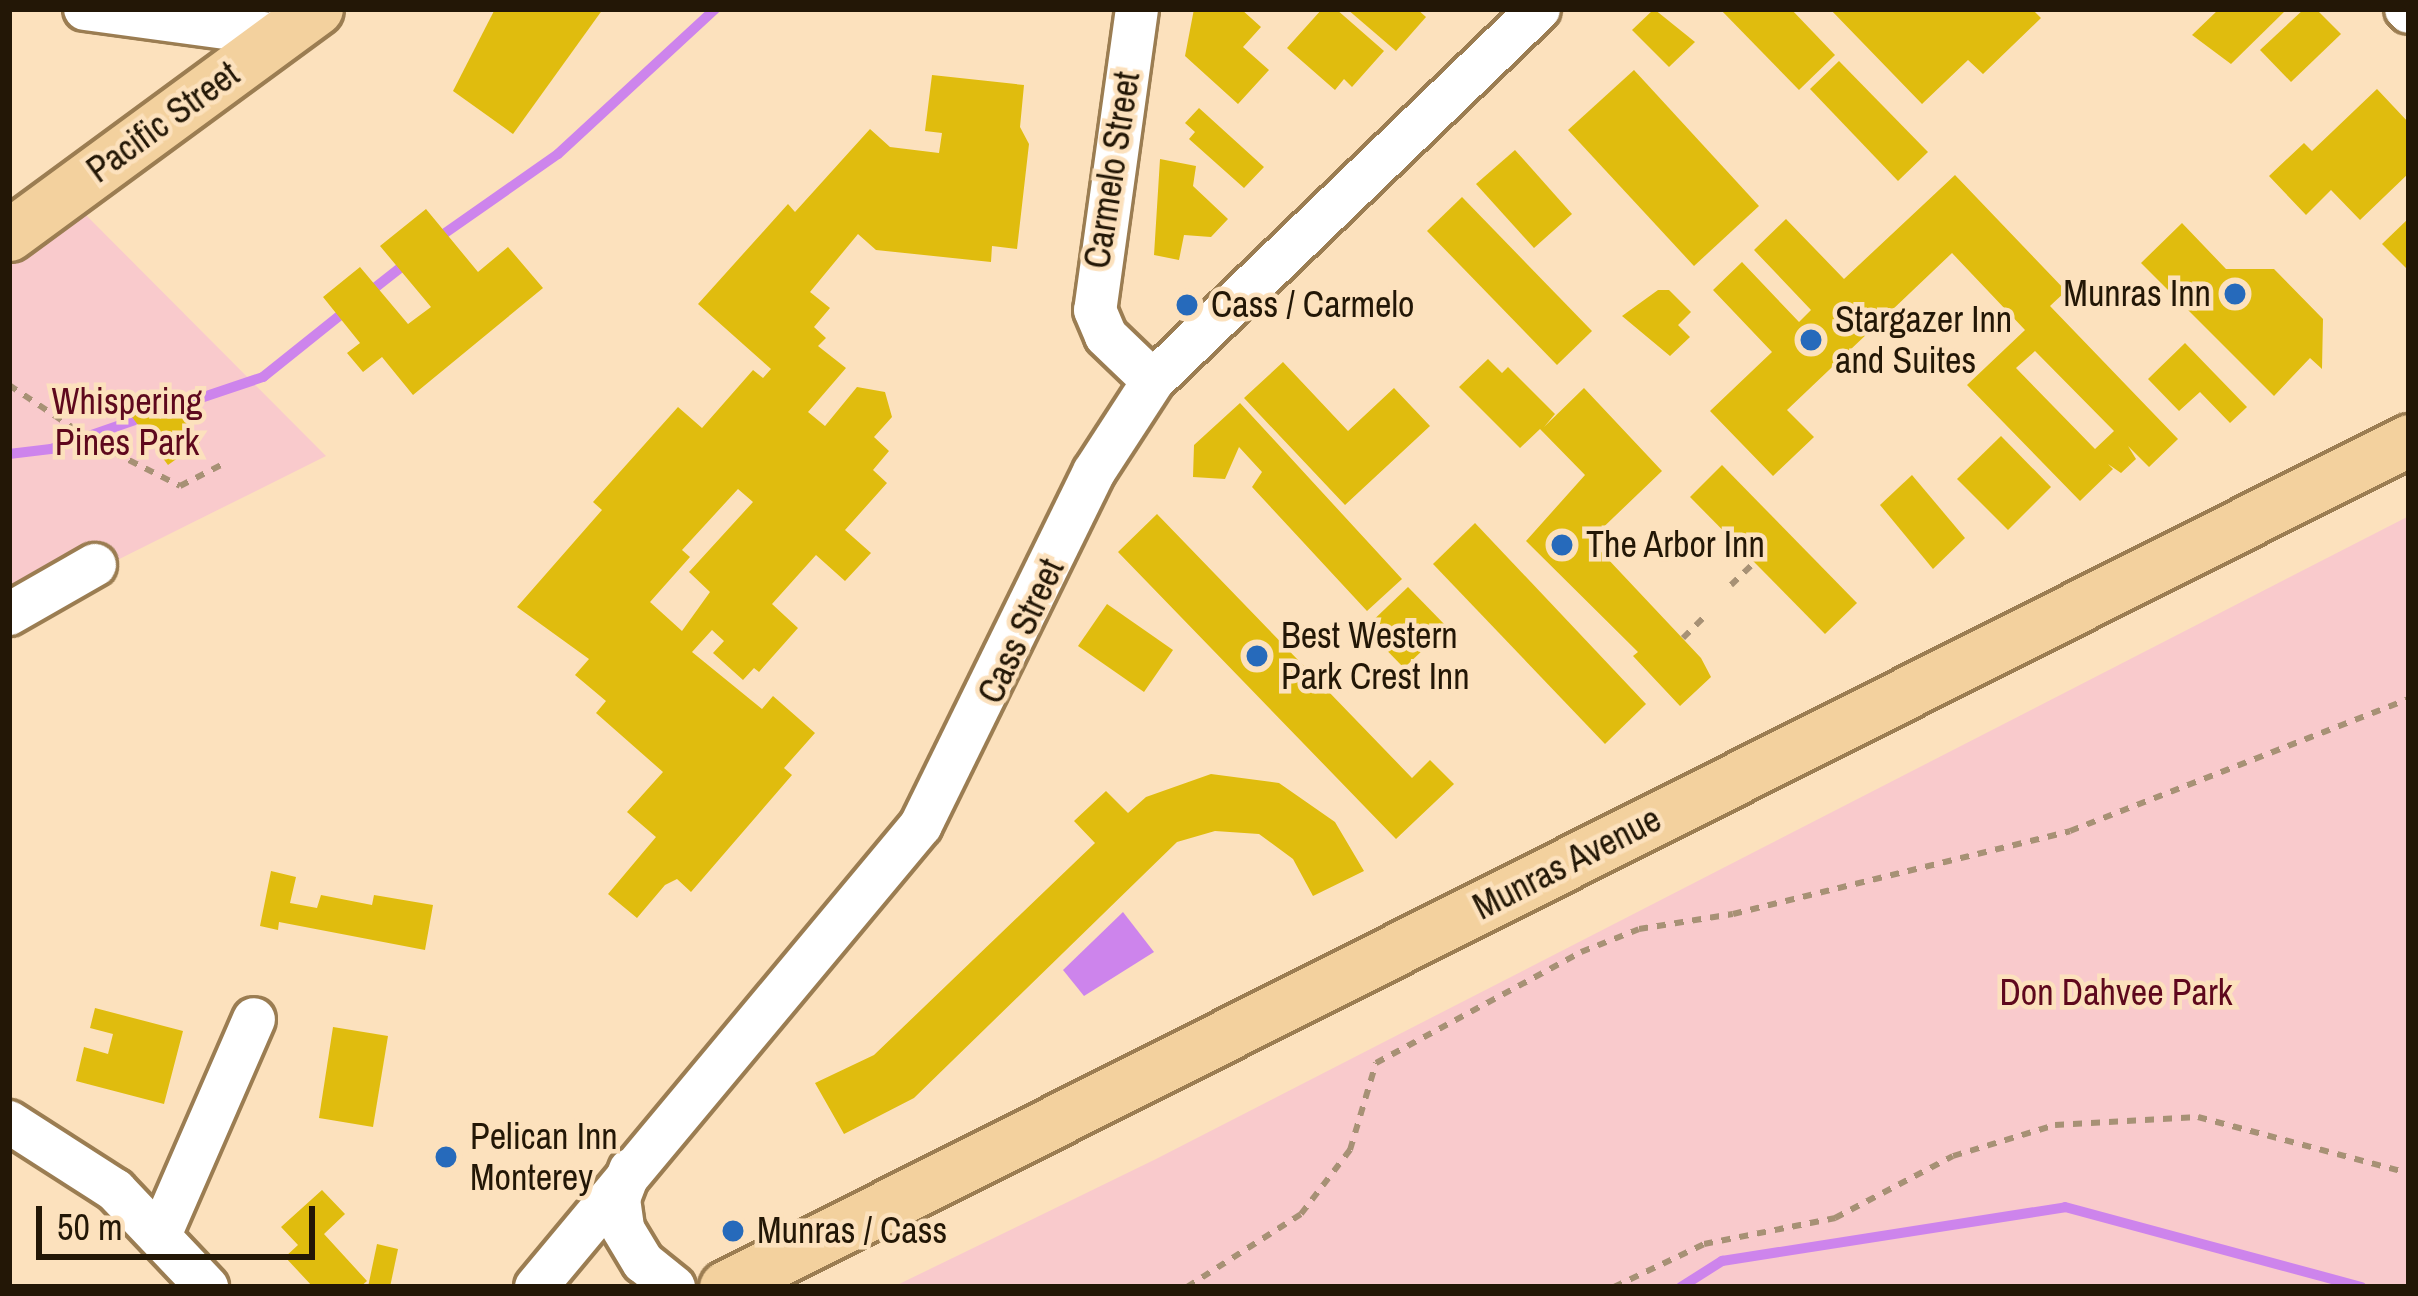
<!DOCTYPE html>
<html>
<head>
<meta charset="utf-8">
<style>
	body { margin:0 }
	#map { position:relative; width:2418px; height:1296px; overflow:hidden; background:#fce1bd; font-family:"Archivo Narrow",sans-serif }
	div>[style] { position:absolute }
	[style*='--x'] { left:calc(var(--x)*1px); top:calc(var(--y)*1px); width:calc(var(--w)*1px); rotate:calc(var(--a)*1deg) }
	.green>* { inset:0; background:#f9cacc }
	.water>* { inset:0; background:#cd84ec }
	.stream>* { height:10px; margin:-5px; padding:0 5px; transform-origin:5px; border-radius:5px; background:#cd84ec }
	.building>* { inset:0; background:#e0bc0e }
	.path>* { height:6px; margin-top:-3px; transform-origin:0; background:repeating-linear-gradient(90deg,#a79175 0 9px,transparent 0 18px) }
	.roads { filter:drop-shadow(3px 0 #9b7d52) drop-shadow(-3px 0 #9b7d52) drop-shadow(0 3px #9b7d52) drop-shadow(0 -3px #9b7d52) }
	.minor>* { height:42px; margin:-21px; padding:0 21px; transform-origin:21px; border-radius:21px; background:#fff }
	.major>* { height:51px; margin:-25.5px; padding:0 25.5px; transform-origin:25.5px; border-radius:25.5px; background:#f3d19e }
	.dots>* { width:33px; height:33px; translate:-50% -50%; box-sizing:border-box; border:6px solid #fce1bd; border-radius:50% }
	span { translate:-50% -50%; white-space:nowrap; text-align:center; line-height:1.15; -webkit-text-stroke:9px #fce1bd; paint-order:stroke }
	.street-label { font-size:36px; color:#231706 }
	.poi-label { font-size:36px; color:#231706 }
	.right { translate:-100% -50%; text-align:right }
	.left { translate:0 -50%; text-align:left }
	.park-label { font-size:36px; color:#5e081d }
	.frame { position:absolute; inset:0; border:12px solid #231706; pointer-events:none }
	.scale { position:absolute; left:36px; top:1206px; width:279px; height:54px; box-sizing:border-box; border:6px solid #231706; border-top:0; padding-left:15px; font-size:36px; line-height:42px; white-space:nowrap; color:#231706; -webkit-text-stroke:9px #fce1bd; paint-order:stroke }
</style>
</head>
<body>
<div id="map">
	<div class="green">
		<i style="clip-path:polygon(64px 193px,326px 456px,9px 614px,9px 235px)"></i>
		<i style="clip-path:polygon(2409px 516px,2409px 1287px,893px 1287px,1156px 1159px)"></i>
	</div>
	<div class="water">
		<i style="clip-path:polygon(1123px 912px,1154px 952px,1084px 996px,1063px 970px)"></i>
	</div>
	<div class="stream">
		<i style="--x:438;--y:238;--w:146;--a:-35"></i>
		<i style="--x:558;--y:154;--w:214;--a:-42.7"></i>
		<i style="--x:367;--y:294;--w:53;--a:-38.2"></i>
		<i style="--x:162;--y:411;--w:107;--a:-18.6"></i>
		<i style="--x:263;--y:377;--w:109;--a:-38.7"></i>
		<i style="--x:9;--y:454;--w:42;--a:-6.8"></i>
		<i style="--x:51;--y:449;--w:98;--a:-19"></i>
		<i style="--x:1681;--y:1287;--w:49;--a:-32.4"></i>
		<i style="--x:1722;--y:1261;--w:347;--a:-8.9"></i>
		<i style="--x:2065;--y:1207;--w:307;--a:15.1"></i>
	</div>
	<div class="building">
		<i style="clip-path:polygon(495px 9px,603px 9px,513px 134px,453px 91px)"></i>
		<i style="clip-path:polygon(1241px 9px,1261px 27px,1243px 47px,1269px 70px,1238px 104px,1185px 56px,1194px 9px)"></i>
		<i style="clip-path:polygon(1322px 9px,1336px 9px,1384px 51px,1352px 87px,1344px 79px,1335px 90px,1287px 48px)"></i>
		<i style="clip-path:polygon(1347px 9px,1417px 9px,1426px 17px,1396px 51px)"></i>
		<i style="clip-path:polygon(1654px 9px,1695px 42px,1669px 67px,1632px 30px)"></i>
		<i style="clip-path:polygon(1720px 9px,1791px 9px,1835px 55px,1799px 90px)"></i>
		<i style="clip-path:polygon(1830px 9px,2032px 9px,2041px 18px,1983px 74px,1968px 60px,1922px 104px)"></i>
		<i style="clip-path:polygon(2219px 9px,2287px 9px,2231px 64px,2192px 35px)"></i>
		<i style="clip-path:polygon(2304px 9px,2316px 9px,2341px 34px,2291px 82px,2260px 50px)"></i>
		<i style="clip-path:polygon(1839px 61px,1928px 152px,1898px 181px,1810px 89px)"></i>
		<i style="clip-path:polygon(1634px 70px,1759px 206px,1694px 266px,1568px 130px)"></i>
		<i style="clip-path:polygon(evenodd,932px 75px,1024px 85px,1020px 127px,1029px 144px,1017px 249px,992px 246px,991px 262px,876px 250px,858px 234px,810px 292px,830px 308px,814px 327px,826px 338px,818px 346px,846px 368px,808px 412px,825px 426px,857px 387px,885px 392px,892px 417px,874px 437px,889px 451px,873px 470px,887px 483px,845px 530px,871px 553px,845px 581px,816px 555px,772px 604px,798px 628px,759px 672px,754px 668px,743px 680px,713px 653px,724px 641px,712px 630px,692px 652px,762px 709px,773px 696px,815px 733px,784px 768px,792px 775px,691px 892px,677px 879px,665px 885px,637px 918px,608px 894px,656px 837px,627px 812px,663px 772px,596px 713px,606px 701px,575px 675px,589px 659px,517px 607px,602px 510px,593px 502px,678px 407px,702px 428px,753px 370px,763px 378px,771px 369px,698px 304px,788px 204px,795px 212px,870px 129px,890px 147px,939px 153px,942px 133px,925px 131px,932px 75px,738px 489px,753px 502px,689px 572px,710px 592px,682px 631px,650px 602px,690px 557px,682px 550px,738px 489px)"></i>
		<i style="clip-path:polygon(2377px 89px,2409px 123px,2409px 173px,2360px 220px,2331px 190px,2306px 215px,2269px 176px,2304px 143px,2312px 151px)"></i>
		<i style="clip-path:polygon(1199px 108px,1264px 167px,1244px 188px,1189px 139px,1195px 132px,1185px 123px)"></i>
		<i style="clip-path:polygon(1515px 150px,1572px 214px,1534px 248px,1476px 184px)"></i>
		<i style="clip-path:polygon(1160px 159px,1196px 166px,1193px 186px,1228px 219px,1211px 237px,1184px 235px,1179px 260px,1154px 255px)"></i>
		<i style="clip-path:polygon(evenodd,1955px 175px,2066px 291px,2050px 306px,2178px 439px,2149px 467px,2128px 446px,2136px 459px,2121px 473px,2108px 464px,2113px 469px,2080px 501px,1967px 385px,2025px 330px,1952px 253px,1787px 410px,1814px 437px,1773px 476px,1710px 411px,1772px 352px,1713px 290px,1742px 262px,1799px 322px,1811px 310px,1754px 250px,1786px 219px,1844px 279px,1955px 175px,2035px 351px,2114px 431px,2095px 449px,2016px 368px,2035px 351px)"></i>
		<i style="clip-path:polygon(1462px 197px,1592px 331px,1557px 365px,1427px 231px)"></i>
		<i style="clip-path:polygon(426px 209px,478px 272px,508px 247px,543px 288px,413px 395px,382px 357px,363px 372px,347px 353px,360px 343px,323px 297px,360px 267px,408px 324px,431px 307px,380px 246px)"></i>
		<i style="clip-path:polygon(2409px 218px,2409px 271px,2382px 244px)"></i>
		<i style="clip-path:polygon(2182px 223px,2226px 269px,2274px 269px,2323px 319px,2322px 369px,2310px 358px,2274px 396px,2141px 263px)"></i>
		<i style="clip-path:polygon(1658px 290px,1669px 290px,1691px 312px,1678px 325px,1690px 337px,1670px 356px,1622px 316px)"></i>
		<i style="clip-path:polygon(2185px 343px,2247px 407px,2230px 423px,2200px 392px,2179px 411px,2148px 379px)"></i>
		<i style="clip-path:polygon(1488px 359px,1502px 373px,1508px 367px,1555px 414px,1544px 427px,1584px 388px,1662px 471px,1590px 540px,1701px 658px,1711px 677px,1680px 706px,1633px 656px,1638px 652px,1526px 541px,1585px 475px,1540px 429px,1520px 448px,1459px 387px)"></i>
		<i style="clip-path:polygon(1283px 362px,1348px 431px,1394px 388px,1430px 426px,1345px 505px,1244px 398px)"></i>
		<i style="clip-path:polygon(162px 390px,200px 442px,168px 465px,129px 413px)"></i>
		<i style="clip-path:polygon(1240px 403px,1402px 579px,1367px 611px,1252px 487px,1262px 472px,1239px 447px,1225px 479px,1193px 477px,1194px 445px)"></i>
		<i style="clip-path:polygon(2001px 436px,2051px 487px,2008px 530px,1957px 479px)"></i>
		<i style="clip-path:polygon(1722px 465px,1857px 603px,1825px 634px,1690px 497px)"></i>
		<i style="clip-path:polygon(1912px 475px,1965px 538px,1933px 569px,1880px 505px)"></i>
		<i style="clip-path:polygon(1157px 514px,1412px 778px,1430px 760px,1454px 784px,1396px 839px,1118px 552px)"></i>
		<i style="clip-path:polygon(1475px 523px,1646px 704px,1605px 744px,1433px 564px)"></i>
		<i style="clip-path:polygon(1408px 587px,1447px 627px,1404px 668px,1365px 628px)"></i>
		<i style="clip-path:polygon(1107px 604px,1173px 650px,1144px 692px,1078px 646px)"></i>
		<i style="clip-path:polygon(1211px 774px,1279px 783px,1335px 822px,1364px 871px,1313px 896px,1293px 859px,1259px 834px,1215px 831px,1177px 842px,914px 1098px,844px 1134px,815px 1083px,874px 1055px,1095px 843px,1074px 821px,1106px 791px,1128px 813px,1146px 797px)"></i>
		<i style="clip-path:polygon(271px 871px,296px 877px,290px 903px,317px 908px,321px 895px,372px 905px,374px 895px,433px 905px,425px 950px,279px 922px,278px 930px,260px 926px)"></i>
		<i style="clip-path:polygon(95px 1008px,183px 1031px,164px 1104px,76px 1081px,84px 1047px,108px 1054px,113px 1034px,90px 1028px)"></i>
		<i style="clip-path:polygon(333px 1027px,388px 1036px,373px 1127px,319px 1118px)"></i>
		<i style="clip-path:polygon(322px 1190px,345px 1214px,324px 1234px,367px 1281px,360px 1287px,313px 1287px,285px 1257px,298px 1245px,281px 1227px)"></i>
		<i style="clip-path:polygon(377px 1244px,398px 1249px,390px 1287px,368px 1287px)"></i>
	</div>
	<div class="path">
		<i style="--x:9;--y:385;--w:106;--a:33.8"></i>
		<i style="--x:97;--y:444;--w:93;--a:26.8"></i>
		<i style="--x:180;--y:486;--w:53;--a:-27.1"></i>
		<i style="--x:1731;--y:585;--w:33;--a:-44"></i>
		<i style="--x:1683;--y:638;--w:30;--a:-45"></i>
		<i style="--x:1187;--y:1287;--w:135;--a:-32.6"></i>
		<i style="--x:1301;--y:1214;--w:81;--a:-52.6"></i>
		<i style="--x:1350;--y:1150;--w:91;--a:-73.4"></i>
		<i style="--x:1376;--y:1063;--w:233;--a:-28.4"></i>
		<i style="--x:1581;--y:952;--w:62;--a:-21.6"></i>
		<i style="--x:1639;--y:929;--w:95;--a:-9.1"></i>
		<i style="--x:1733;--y:914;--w:347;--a:-13.8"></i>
		<i style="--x:2070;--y:831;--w:364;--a:-21.3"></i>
		<i style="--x:1614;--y:1287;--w:100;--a:-25.5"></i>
		<i style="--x:1704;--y:1244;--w:134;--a:-11.2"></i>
		<i style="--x:1835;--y:1218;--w:133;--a:-27.7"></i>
		<i style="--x:1953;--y:1156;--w:107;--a:-16.9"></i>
		<i style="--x:2055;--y:1125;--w:143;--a:-3.2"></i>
		<i style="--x:2198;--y:1117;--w:218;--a:14.9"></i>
	</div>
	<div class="roads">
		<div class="minor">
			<i style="--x:85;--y:9;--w:201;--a:7.7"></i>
			<i style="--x:284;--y:36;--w:15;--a:-74"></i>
			<i style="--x:1137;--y:9;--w:304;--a:97.9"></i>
			<i style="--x:1095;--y:310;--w:28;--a:67"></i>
			<i style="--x:1106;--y:336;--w:65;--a:43.8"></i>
			<i style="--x:2406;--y:9;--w:4;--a:45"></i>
			<i style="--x:9;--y:614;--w:99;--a:-29.7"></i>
			<i style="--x:9;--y:1122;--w:126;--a:32.7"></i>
			<i style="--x:115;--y:1190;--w:134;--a:46.5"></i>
			<i style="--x:630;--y:1170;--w:31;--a:111"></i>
			<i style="--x:619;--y:1199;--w:30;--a:82"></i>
			<i style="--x:623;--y:1229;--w:39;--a:59"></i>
			<i style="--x:643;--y:1262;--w:40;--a:39"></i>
			<i style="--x:161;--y:1233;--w:233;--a:-66.5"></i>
			<i style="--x:536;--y:1287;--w:601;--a:-50.19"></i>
			<i style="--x:921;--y:825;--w:393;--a:-63.9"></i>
			<i style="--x:1094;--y:472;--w:108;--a:-57"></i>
			<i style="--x:1153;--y:381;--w:536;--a:-43.94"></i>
		</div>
		<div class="major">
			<i style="--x:9;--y:235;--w:382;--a:-36.3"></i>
			<i style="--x:725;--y:1287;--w:1885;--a:-26.7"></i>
		</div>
	</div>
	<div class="dots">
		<i style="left:2235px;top:294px;background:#266abb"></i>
		<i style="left:1187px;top:305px;background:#266abb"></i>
		<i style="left:1811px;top:340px;background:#266abb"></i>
		<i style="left:1562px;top:545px;background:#266abb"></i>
		<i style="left:1257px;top:656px;background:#266abb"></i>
		<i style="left:446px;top:1157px;background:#266abb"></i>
		<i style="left:733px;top:1231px;background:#266abb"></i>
	</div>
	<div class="street-label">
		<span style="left:163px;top:122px;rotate:-36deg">Pacific Street</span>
		<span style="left:1112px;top:170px;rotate:-81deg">Carmelo Street</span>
		<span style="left:1021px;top:631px;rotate:-65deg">Cass Street</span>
		<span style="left:1567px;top:863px;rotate:-27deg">Munras Avenue</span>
	</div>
	<div class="poi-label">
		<span class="right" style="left:2211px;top:294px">Munras Inn</span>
		<span class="left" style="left:1211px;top:305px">Cass / Carmelo</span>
		<span class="left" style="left:1835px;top:340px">Stargazer Inn<br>and Suites</span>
		<span class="left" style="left:1586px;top:545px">The Arbor Inn</span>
		<span class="left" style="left:1281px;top:656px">Best Western<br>Park Crest Inn</span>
		<span class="left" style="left:470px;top:1157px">Pelican Inn<br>Monterey</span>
		<span class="left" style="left:757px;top:1231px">Munras / Cass</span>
	</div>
	<div class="park-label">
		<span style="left:127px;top:422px">Whispering<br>Pines Park</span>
		<span style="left:2116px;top:993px">Don Dahvee Park</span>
	</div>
	<div class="frame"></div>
	<div class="scale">50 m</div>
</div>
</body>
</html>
